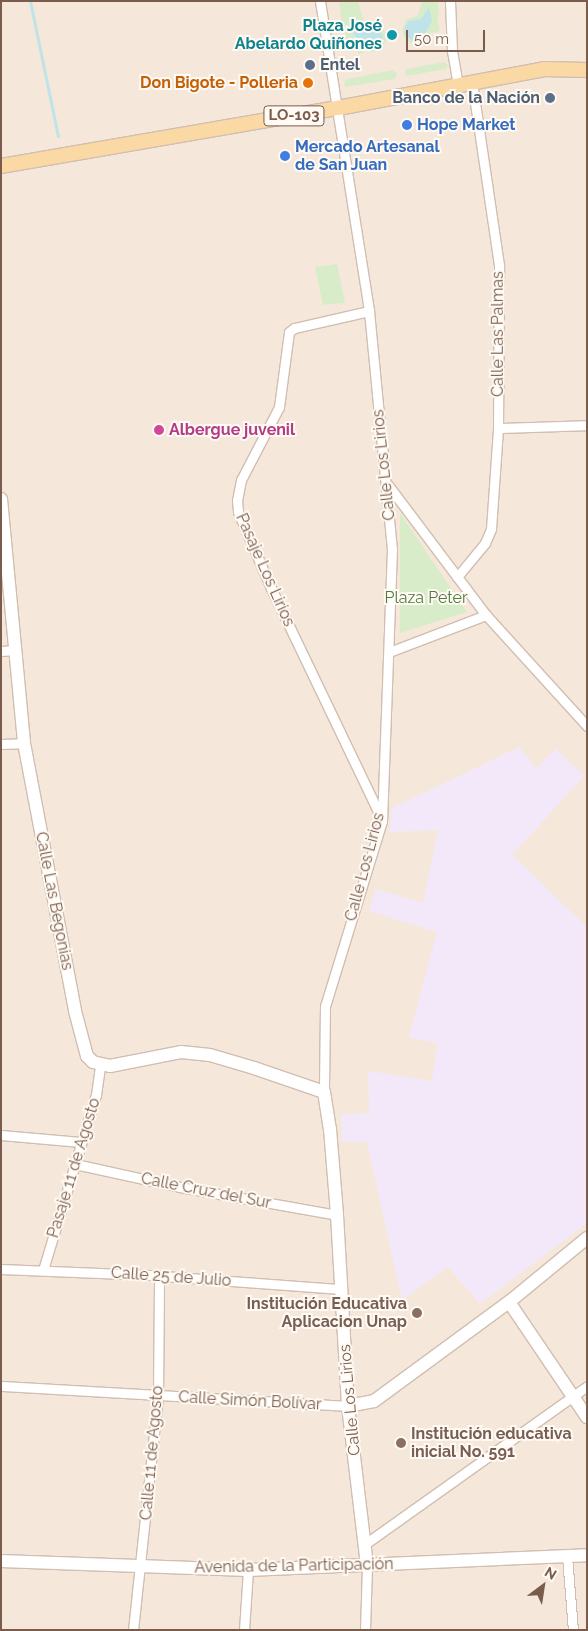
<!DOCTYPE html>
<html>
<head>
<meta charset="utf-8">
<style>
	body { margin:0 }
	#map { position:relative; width:588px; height:1631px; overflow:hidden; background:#fdf6ec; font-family:Raleway,sans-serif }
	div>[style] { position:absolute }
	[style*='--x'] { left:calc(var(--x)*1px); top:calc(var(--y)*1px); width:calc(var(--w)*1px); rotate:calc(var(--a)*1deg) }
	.residential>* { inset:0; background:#f5e8da }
	.education>* { inset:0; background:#f3e8fa }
	.green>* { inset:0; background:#d8ecc9 }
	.water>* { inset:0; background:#bfe3e8 }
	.stream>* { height:3px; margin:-1.5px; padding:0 1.5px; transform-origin:1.5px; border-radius:1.5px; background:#bfe3e8 }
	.roads { filter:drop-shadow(1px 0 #d1beb0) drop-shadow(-1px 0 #d1beb0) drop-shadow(0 1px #d1beb0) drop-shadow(0 -1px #d1beb0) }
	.street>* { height:9px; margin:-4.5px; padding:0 4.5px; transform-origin:4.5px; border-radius:4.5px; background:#fff }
	.secondary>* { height:12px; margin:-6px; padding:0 6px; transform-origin:6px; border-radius:6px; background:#fff }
	.primary>* { height:14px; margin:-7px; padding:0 7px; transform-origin:7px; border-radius:7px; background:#fbd9a5 }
	.dots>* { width:14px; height:14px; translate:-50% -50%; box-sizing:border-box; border:2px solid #fffaf3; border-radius:50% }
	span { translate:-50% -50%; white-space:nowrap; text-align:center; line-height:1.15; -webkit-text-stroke:4px #fffaf3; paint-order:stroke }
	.shield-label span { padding:1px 4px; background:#fffaf3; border:1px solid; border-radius:4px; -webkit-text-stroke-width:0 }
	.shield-label { font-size:15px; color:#7a5c4d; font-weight:700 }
	.culture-label { font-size:16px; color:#0d838f; font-weight:700 }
	.right { translate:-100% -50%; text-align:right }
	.service-label { font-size:16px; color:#4e5e75; font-weight:700 }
	.left { translate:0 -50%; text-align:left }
	.food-label { font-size:16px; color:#c56008; font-weight:700 }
	.shop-label { font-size:16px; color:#366cbe; font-weight:700 }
	.street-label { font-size:16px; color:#7a5c4d }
	.hotel-label { font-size:16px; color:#b23c85; font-weight:700 }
	.park-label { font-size:16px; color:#537a41 }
	.education-label { font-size:16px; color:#785e54; font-weight:700 }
	.frame { position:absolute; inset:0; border:2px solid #7a5c4d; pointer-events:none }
	.north { position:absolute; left:518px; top:1561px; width:50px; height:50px; -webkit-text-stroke:4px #fffaf3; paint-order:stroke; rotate:31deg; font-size:14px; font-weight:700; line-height:20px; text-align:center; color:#7a5c4d }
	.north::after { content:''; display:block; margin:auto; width:18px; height:22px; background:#7a5c4d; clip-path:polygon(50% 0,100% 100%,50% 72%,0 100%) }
	.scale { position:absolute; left:406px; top:30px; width:79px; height:22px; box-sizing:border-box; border:2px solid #7a5c4d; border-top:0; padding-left:6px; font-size:15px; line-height:18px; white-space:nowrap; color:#7a5c4d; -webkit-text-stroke:4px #fffaf3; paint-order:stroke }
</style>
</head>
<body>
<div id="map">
	<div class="residential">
		<i style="clip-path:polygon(1px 1px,587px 1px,587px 1630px,1px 1630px)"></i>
	</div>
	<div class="education">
		<i style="clip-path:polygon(519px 747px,536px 768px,556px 749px,584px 776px,512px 855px,587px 927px,587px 1223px,480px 1304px,448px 1267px,402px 1300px,367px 1142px,342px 1142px,341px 1115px,369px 1113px,368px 1071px,432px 1081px,437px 1043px,409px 1037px,437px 932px,369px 911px,376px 889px,423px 903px,438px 830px,390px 832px,391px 809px)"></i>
	</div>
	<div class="green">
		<i style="clip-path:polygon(339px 1px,358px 1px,364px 22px,383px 27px,387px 40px,382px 48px,371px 52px,369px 50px,364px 50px,364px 53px,359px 54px,354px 47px,344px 45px,345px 33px,343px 32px)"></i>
		<i style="clip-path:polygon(422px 1px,438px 2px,439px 16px,437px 18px,440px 31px,431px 33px,431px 42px,428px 44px,425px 42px,412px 44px,405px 38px,402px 30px,406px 20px,418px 15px)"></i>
		<i style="clip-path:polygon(444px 62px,448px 65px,446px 69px,406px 76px,405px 73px,406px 69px)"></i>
		<i style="clip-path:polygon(393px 70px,397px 74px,395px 79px,345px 87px,344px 83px,347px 79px)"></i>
		<i style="clip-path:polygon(337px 264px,345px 303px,323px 305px,315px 267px)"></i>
		<i style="clip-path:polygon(400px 513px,467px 612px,400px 633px)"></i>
	</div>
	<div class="water">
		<i style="clip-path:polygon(429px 7px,432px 21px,423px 38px,413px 41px,405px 34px,405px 26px,409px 21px,421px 19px)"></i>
		<i style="clip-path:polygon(352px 21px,355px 22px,361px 28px,374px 28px,380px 30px,383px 37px,379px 47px,370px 48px,359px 42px,353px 33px)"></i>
	</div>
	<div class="stream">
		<i style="--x:30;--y:1;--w:138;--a:78.3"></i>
	</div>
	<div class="roads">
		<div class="street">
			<i style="--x:320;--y:1;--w:314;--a:81"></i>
			<i style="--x:369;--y:311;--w:239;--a:84.5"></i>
			<i style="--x:392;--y:549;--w:272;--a:92.1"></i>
			<i style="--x:382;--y:821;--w:194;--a:107.1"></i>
			<i style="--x:325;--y:1006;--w:86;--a:90.7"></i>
			<i style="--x:450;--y:1;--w:50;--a:87.7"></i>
			<i style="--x:452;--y:51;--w:34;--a:80"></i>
			<i style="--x:369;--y:311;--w:77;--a:167.2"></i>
			<i style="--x:294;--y:328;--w:6;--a:141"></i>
			<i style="--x:289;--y:332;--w:76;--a:97.6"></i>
			<i style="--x:279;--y:407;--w:82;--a:117.5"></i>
			<i style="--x:241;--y:480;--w:20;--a:101"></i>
			<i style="--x:237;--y:500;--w:12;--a:85"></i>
			<i style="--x:238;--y:512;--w:83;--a:66.5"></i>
			<i style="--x:271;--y:588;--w:255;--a:64.4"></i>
			<i style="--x:498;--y:428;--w:89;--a:-1.9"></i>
			<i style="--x:388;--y:485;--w:163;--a:53"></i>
			<i style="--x:486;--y:615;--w:150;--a:47.7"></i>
			<i style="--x:457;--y:577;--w:44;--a:-50.5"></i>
			<i style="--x:485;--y:543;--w:15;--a:-67"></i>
			<i style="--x:491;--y:529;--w:101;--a:-86"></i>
			<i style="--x:498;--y:428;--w:163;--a:-89.6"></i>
			<i style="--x:499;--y:265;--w:185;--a:-98.4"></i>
			<i style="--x:1;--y:651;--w:14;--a:-4"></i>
			<i style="--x:389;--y:652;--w:104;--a:-20.9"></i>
			<i style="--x:1;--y:744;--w:23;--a:-2"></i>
			<i style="--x:1;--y:1135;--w:80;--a:5"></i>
			<i style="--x:75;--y:1164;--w:107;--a:12.4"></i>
			<i style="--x:180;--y:1187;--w:159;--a:10.1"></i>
			<i style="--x:1;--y:1269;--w:148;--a:2.3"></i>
			<i style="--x:149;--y:1275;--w:193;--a:4.2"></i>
			<i style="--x:43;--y:1270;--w:183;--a:-73.2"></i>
			<i style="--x:96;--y:1095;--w:30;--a:-82"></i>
			<i style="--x:1;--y:1386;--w:348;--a:3.3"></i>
			<i style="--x:365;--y:1544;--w:272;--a:-35.4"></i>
			<i style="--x:567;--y:1556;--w:74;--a:85.4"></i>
			<i style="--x:133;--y:1630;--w:234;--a:-83.9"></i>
			<i style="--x:158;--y:1397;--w:121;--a:-89.5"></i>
			<i style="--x:244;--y:1630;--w:60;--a:-86.2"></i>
			<i style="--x:365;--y:1630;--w:65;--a:-88.2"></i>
		</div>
		<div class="secondary">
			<i style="--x:1;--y:499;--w:245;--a:84.6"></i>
			<i style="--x:24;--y:743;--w:273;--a:79.2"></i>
			<i style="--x:75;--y:1011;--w:47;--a:75.1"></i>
			<i style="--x:87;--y:1056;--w:8;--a:45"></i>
			<i style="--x:93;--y:1062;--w:17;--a:13"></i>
			<i style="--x:110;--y:1066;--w:72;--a:-11.2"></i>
			<i style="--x:181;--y:1052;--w:29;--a:6"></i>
			<i style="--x:210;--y:1055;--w:46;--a:16.5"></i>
			<i style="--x:254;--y:1068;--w:74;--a:18.9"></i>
			<i style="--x:324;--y:1092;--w:37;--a:81"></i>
			<i style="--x:330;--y:1129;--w:86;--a:85.3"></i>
			<i style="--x:337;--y:1215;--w:191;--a:86.7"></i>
			<i style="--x:348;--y:1406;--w:160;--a:83.2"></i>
			<i style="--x:509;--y:1302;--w:139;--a:55.9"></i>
			<i style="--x:348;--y:1406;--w:26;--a:-11"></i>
			<i style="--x:374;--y:1401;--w:167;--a:-36.3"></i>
			<i style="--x:509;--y:1302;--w:101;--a:-39.4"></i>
			<i style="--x:1;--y:1561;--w:247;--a:2.1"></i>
			<i style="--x:248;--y:1570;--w:339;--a:-2.5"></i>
		</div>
		<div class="primary">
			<i style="--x:1;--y:166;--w:342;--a:-9.8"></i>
			<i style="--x:338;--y:108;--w:210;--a:-10.7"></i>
			<i style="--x:544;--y:69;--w:43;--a:1.3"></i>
		</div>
	</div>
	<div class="dots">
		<i style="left:392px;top:35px;background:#0f9aa8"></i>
		<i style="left:310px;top:65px;background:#5c6f8a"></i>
		<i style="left:308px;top:83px;background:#e8710a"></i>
		<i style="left:550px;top:98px;background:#5c6f8a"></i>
		<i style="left:407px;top:125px;background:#3f7fe0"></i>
		<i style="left:285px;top:156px;background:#3f7fe0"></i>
		<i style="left:159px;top:430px;background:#d1479c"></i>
		<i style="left:417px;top:1313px;background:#8d6e63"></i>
		<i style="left:401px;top:1443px;background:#8d6e63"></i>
	</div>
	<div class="shield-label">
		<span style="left:294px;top:116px">LO-103</span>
	</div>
	<div class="culture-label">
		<span class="right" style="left:382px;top:35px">Plaza José<br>Abelardo Quiñones</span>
	</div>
	<div class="service-label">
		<span class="left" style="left:320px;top:65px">Entel</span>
		<span class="right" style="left:540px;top:98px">Banco de la Nación</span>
	</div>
	<div class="food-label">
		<span class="right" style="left:298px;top:83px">Don Bigote - Polleria</span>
	</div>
	<div class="shop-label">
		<span class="left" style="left:417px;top:125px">Hope Market</span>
		<span class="left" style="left:295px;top:156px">Mercado Artesanal<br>de San Juan</span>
	</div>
	<div class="street-label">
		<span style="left:498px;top:334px;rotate:-90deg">Calle Las Palmas</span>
		<span style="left:384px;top:465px;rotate:-96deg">Calle Los Lirios</span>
		<span style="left:265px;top:570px;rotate:66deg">Pasaje Los Lirios</span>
		<span style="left:365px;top:867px;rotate:-75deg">Calle Los Lirios</span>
		<span style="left:54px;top:901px;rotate:79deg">Calle Las Begonias</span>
		<span style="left:74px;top:1168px;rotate:-73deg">Pasaje 11 de Agosto</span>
		<span style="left:206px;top:1191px;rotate:11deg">Calle Cruz del Sur</span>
		<span style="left:171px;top:1277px;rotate:4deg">Calle 25 de Julio</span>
		<span style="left:350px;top:1400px;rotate:-95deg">Calle Los Lirios</span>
		<span style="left:250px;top:1401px;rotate:3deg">Calle Simón Bolívar</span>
		<span style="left:152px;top:1453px;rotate:-85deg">Calle 11 de Agosto</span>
		<span style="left:294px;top:1566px;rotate:-1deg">Avenida de la Participación</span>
	</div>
	<div class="hotel-label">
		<span class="left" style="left:169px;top:430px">Albergue juvenil</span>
	</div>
	<div class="park-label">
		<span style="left:426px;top:598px">Plaza Peter</span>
	</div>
	<div class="education-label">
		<span class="right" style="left:407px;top:1313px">Institución Educativa<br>Aplicacion Unap</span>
		<span class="left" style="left:411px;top:1443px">Institución educativa<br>inicial No. 591</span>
	</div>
	<div class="frame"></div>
	<div class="north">N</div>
	<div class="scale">50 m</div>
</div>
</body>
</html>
